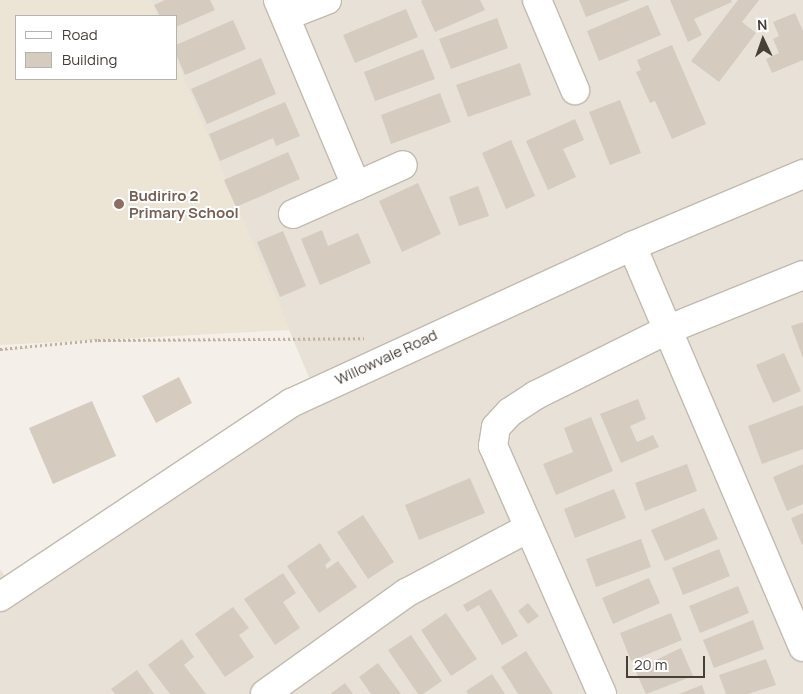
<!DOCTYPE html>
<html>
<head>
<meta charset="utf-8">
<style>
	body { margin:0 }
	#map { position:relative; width:803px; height:694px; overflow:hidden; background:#f4f0e9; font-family:Manrope,sans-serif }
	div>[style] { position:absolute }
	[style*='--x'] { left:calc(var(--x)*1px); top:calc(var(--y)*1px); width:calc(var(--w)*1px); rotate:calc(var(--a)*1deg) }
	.residential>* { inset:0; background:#e8e1d8 }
	.education>* { inset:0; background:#ece4d4 }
	.building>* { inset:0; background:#d5cbbf }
	.path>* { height:3px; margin-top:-1.5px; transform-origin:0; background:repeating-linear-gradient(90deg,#c0b19e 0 2.5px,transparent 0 5px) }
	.roads { filter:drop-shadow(1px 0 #c2baaf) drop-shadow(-1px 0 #c2baaf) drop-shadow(0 1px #c2baaf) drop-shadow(0 -1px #c2baaf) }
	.minor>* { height:28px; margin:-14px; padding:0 14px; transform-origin:14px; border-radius:14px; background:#fff }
	.dots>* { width:14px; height:14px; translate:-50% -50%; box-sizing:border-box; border:2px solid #fff; border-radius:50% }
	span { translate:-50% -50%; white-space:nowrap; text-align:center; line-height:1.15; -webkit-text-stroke:4px #fff; paint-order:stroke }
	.education-label { font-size:15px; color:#785e54; font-weight:700 }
	.left { translate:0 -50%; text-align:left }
	.street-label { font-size:15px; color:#474038 }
	.legend { position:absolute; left:15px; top:15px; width:162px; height:65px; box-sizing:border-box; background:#fff; border:1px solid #b5b3af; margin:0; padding:6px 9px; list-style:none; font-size:15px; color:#474038 }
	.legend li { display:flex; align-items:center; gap:10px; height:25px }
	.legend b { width:25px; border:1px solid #b5b3af }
	.north { position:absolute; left:738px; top:15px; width:50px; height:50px; -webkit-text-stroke:4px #fff; paint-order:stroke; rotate:357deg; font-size:14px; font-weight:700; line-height:20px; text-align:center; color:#474038 }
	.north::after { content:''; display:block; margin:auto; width:18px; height:22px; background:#474038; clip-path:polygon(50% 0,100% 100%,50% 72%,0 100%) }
	.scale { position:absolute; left:626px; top:656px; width:79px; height:22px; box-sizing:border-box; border:2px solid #474038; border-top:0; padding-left:6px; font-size:15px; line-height:18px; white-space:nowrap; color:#474038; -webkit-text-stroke:4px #fff; paint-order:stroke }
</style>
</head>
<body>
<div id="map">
	<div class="residential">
		<i style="clip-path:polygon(151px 0,803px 0,803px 694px,0 694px,0 569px,15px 591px,316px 394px,176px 61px,176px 16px,157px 16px)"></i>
	</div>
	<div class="education">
		<i style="clip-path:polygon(0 0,151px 0,157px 16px,16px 16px,16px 79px,176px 79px,176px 61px,290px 330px,0 345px)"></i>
	</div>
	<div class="building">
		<i style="clip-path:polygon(165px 0,210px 0,215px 10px,176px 27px,176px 16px,160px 16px,154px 5px)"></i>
		<i style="clip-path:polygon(423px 0,480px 0,485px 10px,435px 32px,421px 1px)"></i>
		<i style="clip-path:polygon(579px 0,630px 0,586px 17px)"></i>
		<i style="clip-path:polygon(670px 0,731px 0,732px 2px,694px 19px,702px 35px,688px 42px)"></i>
		<i style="clip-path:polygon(738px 0,759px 0,742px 22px,756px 33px,719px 82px,691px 61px)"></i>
		<i style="clip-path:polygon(648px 5px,661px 35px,599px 61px,587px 31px)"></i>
		<i style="clip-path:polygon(406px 9px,418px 37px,355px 63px,343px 35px)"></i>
		<i style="clip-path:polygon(795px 13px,803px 31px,803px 60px,772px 73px,766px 59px,779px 53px,773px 39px,779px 36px,773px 22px)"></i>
		<i style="clip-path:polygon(497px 18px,508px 48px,451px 69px,439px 39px)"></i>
		<i style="clip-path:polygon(233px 20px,246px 49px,185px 75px,176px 54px,176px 45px)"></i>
		<i style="clip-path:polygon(672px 45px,706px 124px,672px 139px,655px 101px,650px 103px,636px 72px,641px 70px,637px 60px)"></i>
		<i style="clip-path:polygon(423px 49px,435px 79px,375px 101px,364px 72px)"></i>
		<i style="clip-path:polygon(261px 58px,276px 94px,207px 124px,191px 89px)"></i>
		<i style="clip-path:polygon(520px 63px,531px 95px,468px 117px,456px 85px)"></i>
		<i style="clip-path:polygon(440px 93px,451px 122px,391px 144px,381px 115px)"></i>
		<i style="clip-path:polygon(620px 100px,641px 153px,610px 165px,589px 112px)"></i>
		<i style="clip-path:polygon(285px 102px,300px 136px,276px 146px,273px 138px,220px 161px,209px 134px)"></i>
		<i style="clip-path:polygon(575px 119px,584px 140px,563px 149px,576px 177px,548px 190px,526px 141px)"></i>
		<i style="clip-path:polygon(511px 140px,535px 196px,506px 209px,482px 153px)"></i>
		<i style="clip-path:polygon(288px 152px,300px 179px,236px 207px,224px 180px)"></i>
		<i style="clip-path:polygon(418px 183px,441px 234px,402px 252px,379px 201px)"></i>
		<i style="clip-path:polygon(478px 186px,489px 216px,459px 226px,449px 197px)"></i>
		<i style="clip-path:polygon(322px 230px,328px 246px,358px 233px,371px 263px,320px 285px,301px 239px)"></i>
		<i style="clip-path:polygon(283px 231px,306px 286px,280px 297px,257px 242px)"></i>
		<i style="clip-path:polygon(803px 322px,803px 358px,791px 326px)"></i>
		<i style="clip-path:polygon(784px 353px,801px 391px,773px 403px,756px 365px)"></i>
		<i style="clip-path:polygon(179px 377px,192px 403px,156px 423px,142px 396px)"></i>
		<i style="clip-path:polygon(638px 399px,646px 419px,630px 426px,637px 442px,653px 435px,659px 447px,621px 463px,600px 414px)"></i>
		<i style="clip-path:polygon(92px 401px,116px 456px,53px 484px,29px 428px)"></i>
		<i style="clip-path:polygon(803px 405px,803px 449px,762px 464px,748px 426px)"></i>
		<i style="clip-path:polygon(591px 417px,613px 471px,556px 495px,543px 464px,573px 452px,564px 428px)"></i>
		<i style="clip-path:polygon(687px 464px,697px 491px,645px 511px,635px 483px)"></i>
		<i style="clip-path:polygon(803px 464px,803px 504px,787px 511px,773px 477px)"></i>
		<i style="clip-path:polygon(470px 478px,485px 513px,419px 540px,405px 505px)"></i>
		<i style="clip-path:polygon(614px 489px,626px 518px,575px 538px,564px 509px)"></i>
		<i style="clip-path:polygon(704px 508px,718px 539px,665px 561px,651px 530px)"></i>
		<i style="clip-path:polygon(803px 513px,803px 544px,802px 545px,791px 518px)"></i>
		<i style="clip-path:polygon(363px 515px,394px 562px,368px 579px,337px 532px)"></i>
		<i style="clip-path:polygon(641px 539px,651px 567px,596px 587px,586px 559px)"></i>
		<i style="clip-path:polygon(320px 543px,331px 560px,325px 565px,327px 569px,338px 561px,357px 587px,319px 613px,287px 566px)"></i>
		<i style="clip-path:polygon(719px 549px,730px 576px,683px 595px,672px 568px)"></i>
		<i style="clip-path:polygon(283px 573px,296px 593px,283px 602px,300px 628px,275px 645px,244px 599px)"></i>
		<i style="clip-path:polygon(649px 578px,660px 603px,613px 624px,602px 598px)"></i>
		<i style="clip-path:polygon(738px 586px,749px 613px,700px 633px,689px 606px)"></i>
		<i style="clip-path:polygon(491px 589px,518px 636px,502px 645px,479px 605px,467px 612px,463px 605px)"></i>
		<i style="clip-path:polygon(528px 603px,539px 616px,528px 624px,518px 611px)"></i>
		<i style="clip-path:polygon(233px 607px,249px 628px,239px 635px,254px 657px,225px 677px,195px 634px)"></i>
		<i style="clip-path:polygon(446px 613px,477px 659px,451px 676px,421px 630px)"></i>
		<i style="clip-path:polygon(671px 613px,682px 640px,631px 661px,620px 633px)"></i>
		<i style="clip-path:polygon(753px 620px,764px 649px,714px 668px,703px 640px)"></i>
		<i style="clip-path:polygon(411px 635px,442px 681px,423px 694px,418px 694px,388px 650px)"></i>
		<i style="clip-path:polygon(182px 639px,194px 657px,184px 665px,206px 694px,170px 694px,148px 665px)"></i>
		<i style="clip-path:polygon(681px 648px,693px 676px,646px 694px,635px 670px)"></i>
		<i style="clip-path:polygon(526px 651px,553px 694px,518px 694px,501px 667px)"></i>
		<i style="clip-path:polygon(766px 659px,776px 685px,748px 694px,726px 694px,719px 675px)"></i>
		<i style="clip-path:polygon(378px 663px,401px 694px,371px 694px,359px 677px)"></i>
		<i style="clip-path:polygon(137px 670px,154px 694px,115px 694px,111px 689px)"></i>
		<i style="clip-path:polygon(492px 674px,505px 694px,468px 694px,466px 691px)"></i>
		<i style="clip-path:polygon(345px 683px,353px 694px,330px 694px)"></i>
		<i style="clip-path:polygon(702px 685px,705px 694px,679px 694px)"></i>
	</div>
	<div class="path">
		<i style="--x:0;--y:349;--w:98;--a:-5.2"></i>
		<i style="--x:98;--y:340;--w:266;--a:-0.4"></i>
	</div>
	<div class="roads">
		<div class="minor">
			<i style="--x:278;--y:0;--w:202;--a:67.2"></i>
			<i style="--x:537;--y:0;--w:98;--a:67.1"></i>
			<i style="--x:286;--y:16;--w:44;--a:-21.3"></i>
			<i style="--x:293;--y:214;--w:120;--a:-24"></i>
			<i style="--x:632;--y:246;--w:436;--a:66.9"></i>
			<i style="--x:0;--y:597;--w:350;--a:-33.7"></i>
			<i style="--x:291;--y:403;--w:375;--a:-24.7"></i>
			<i style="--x:632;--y:246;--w:186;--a:-22.8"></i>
			<i style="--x:265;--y:694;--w:173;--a:-35.6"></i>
			<i style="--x:406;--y:593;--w:139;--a:-27.9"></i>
			<i style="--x:602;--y:694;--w:271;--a:-113.7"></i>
			<i style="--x:493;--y:446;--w:19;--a:-81"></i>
			<i style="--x:496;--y:427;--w:21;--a:-47"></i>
			<i style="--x:510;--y:412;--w:31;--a:-33"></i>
			<i style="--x:536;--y:395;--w:148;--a:-26.4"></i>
			<i style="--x:669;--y:329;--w:144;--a:-21.9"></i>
		</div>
	</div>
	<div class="dots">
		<i style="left:119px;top:204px;background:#8d6e63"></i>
	</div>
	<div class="education-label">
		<span class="left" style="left:129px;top:204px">Budiriro 2<br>Primary School</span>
	</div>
	<div class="street-label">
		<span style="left:386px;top:357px;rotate:-25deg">Willowvale Road</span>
	</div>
	<ul class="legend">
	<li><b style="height:6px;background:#fff"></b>Road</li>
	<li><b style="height:14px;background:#d5cbbf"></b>Building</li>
	</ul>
	<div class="north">N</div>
	<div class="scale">20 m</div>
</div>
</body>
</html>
